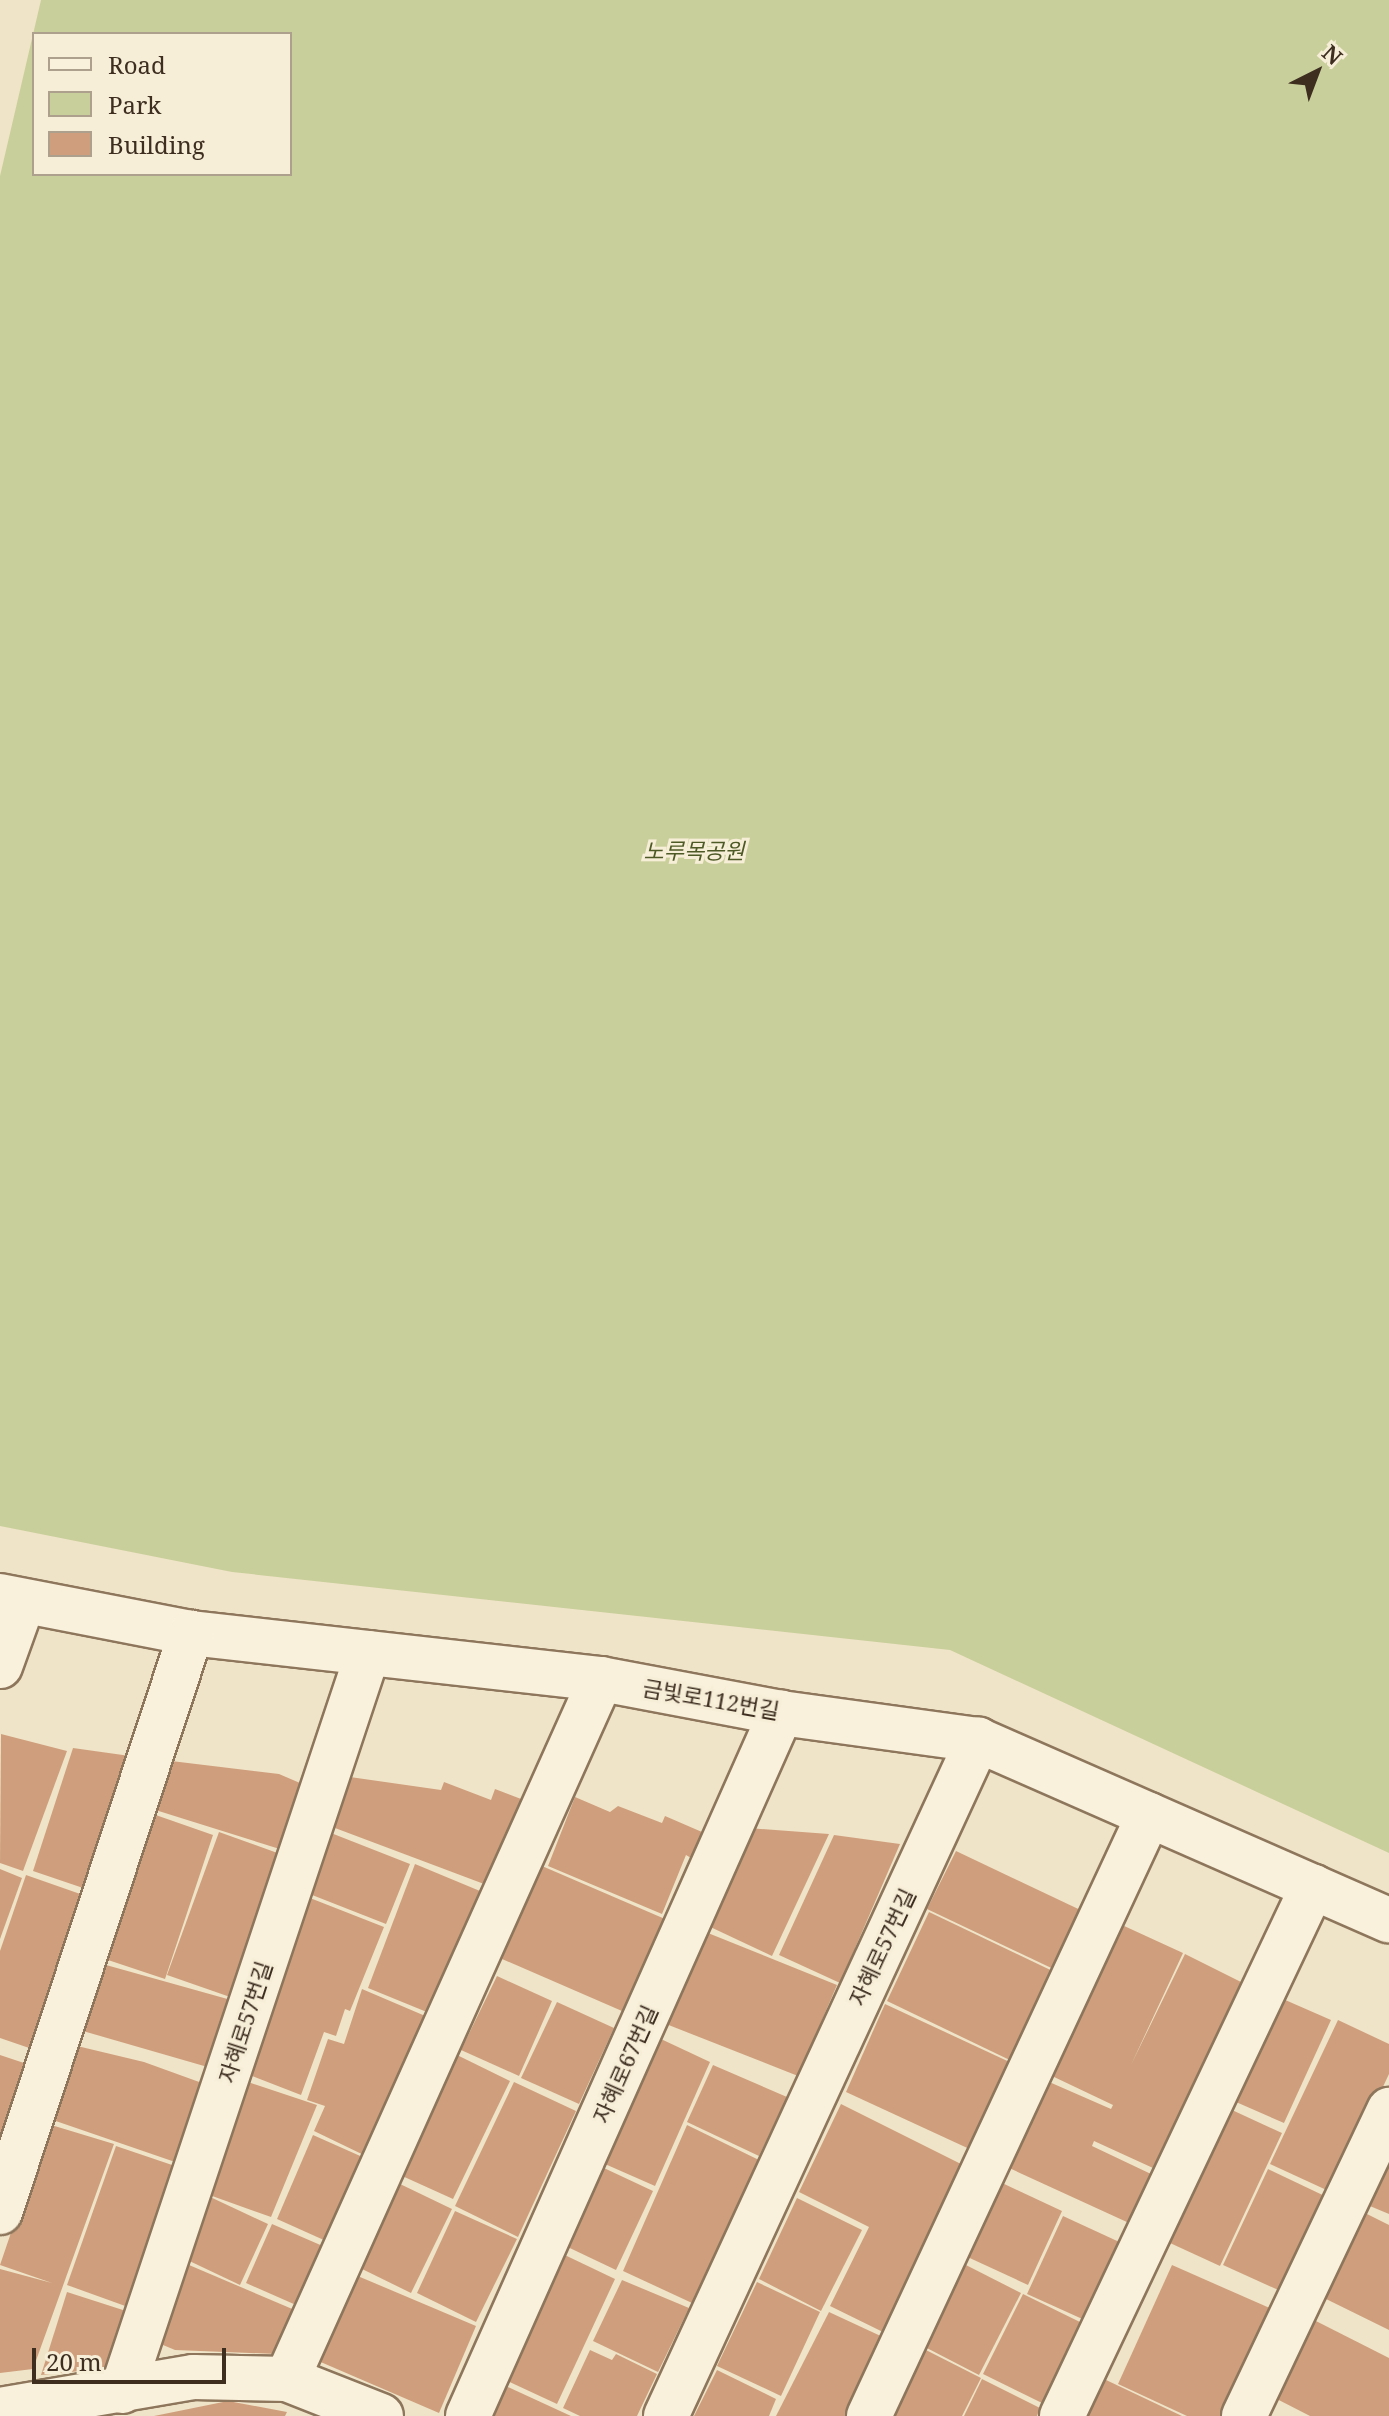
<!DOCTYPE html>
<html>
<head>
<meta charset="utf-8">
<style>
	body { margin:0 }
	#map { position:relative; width:1389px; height:2416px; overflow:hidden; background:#f0e4c8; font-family:"Noto Serif","Noto Sans KR",serif }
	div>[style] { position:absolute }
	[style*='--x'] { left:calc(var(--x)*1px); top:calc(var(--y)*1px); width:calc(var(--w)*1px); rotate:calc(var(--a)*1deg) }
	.green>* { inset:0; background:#c9cf9b }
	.building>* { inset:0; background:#cf9f7d }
	.roads { filter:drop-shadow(2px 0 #8d765c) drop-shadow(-2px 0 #8d765c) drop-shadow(0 2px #8d765c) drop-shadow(0 -2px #8d765c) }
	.minor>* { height:44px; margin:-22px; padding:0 22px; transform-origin:22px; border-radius:22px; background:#faf1dc }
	span { translate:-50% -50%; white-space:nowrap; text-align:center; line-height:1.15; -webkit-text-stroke:6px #f7eed8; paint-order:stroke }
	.park-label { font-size:22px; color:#4d5a26; font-style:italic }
	.street-label { font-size:22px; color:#3d2e20 }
	.legend { position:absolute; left:32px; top:32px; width:260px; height:144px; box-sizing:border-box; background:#f7eed8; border:2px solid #ada18e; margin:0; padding:10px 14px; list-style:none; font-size:24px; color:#3d2e20 }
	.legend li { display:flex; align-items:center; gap:16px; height:40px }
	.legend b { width:40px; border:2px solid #ada18e }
	.north { position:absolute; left:1277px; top:32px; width:80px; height:80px; -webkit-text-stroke:6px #f7eed8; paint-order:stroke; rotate:42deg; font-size:22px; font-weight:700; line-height:32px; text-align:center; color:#3d2e20 }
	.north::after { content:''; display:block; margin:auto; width:28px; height:36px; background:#3d2e20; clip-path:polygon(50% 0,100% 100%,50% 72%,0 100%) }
	.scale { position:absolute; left:32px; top:2348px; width:194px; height:36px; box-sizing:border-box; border:4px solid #3d2e20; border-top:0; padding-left:10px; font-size:24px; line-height:28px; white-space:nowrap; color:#3d2e20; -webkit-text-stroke:6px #f7eed8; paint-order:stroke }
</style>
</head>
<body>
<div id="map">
	<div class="green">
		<i style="clip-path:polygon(evenodd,41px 0,1389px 0,1389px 1853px,950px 1650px,232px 1572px,0 1526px,0 176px,41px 0,290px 34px,290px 174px,34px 174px,34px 34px,290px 34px)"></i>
	</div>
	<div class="building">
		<i style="clip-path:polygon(1px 1734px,67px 1751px,23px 1871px,0 1863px)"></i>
		<i style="clip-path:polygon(73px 1748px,130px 1756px,86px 1889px,33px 1871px)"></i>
		<i style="clip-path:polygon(163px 1760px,279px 1774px,307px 1786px,286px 1851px,149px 1808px)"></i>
		<i style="clip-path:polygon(350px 1777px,441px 1790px,444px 1782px,491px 1800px,495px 1789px,529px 1802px,492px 1887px,335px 1828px)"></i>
		<i style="clip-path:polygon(575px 1797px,610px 1812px,618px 1806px,662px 1823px,665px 1816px,702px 1832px,691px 1858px,686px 1855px,662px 1914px,548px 1866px)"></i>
		<i style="clip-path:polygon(150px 1813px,213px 1835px,165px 1979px,102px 1958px)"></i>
		<i style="clip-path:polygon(748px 1828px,829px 1834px,772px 1956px,704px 1924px)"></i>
		<i style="clip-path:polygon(219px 1832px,283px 1855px,233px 1998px,167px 1975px)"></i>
		<i style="clip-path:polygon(331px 1833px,410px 1864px,386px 1924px,307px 1893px)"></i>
		<i style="clip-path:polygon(834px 1835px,900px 1844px,840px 1983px,779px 1955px)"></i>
		<i style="clip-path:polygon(956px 1851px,1091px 1915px,1064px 1974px,927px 1909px)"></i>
		<i style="clip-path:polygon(415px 1864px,492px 1896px,439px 2017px,368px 1988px)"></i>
		<i style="clip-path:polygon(542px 1866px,665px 1919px,622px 2011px,502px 1959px)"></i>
		<i style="clip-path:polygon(0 1869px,22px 1878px,0 1939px)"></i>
		<i style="clip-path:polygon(26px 1875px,86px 1896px,35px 2050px,0 2038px,0 1951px)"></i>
		<i style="clip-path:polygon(310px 1898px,384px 1927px,350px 2011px,345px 2009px,336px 2036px,324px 2032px,301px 2095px,247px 2074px)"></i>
		<i style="clip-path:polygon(929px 1912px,1063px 1976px,1020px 2065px,887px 2001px)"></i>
		<i style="clip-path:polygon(1122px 1925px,1183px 1953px,1131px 2065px,1185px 1954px,1241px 1982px,1153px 2168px,1094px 2141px,1092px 2146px,1151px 2174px,1129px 2223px,1007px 2167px,1047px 2081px,1111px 2109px,1113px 2105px,1052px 2076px)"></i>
		<i style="clip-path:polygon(703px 1931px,837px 1985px,798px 2076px,661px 2022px)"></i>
		<i style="clip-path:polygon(99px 1963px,231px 2000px,211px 2068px,76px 2029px)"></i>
		<i style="clip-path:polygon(497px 1976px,552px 2001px,519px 2076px,461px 2050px)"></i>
		<i style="clip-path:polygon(362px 1989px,437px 2021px,370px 2158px,314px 2131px,325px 2106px,307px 2100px,328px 2039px,344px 2044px)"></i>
		<i style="clip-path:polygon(1283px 1999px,1331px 2020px,1284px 2123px,1236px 2102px)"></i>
		<i style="clip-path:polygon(557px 2002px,614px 2028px,579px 2104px,521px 2078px)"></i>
		<i style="clip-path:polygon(885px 2004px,1016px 2065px,976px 2152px,846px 2092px)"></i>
		<i style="clip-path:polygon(1338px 2020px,1389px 2044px,1389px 2074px,1333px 2193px,1270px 2164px)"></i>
		<i style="clip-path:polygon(646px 2032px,710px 2062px,655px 2186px,589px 2157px)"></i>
		<i style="clip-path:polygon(73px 2045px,144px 2062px,202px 2083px,175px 2162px,47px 2118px)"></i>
		<i style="clip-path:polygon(0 2055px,27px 2064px,0 2149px)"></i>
		<i style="clip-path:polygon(457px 2055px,510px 2081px,453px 2199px,400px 2175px)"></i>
		<i style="clip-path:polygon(713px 2065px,787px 2097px,759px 2156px,687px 2122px)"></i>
		<i style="clip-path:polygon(245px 2081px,317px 2105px,271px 2217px,201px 2192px)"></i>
		<i style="clip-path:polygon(514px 2082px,576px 2111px,518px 2237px,455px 2206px)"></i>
		<i style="clip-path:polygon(841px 2104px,969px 2168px,887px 2334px,830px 2306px,869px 2227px,799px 2192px)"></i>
		<i style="clip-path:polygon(1232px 2110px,1282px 2133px,1220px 2266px,1170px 2243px)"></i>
		<i style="clip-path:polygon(48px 2124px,114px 2144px,33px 2369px,0 2373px,0 2269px,52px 2283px,0 2265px)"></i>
		<i style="clip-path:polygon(687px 2125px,759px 2160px,692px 2303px,623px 2271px)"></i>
		<i style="clip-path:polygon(313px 2135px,367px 2159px,326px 2241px,277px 2219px)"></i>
		<i style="clip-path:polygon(116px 2146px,178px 2167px,128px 2307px,67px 2285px)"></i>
		<i style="clip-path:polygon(1389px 2151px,1389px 2214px,1365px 2204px)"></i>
		<i style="clip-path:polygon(589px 2161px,653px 2191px,616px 2270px,555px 2241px)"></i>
		<i style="clip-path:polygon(1268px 2169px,1331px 2199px,1285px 2293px,1223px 2265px)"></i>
		<i style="clip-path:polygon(1000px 2182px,1062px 2211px,1028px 2285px,961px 2254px)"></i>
		<i style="clip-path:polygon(398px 2183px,452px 2209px,411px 2293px,358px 2267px)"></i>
		<i style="clip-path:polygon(206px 2195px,268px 2224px,240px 2285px,181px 2257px)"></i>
		<i style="clip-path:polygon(797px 2198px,862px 2230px,821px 2311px,759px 2279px)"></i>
		<i style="clip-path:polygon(455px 2211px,517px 2239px,476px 2322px,417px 2293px)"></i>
		<i style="clip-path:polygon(1365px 2213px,1389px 2225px,1389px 2330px,1324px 2298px)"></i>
		<i style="clip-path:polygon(1063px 2216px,1128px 2246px,1089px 2322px,1027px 2294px)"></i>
		<i style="clip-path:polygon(272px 2224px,325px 2247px,296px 2305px,246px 2283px)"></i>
		<i style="clip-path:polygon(548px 2247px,615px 2279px,557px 2404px,490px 2373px)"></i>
		<i style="clip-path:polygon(182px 2262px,297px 2311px,277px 2354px,175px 2350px,151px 2340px)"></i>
		<i style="clip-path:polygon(962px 2263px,1021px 2293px,979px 2375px,921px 2345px)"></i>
		<i style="clip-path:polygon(1172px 2265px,1274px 2310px,1226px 2416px,1187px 2416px,1118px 2384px)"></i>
		<i style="clip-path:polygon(353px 2274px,476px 2326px,439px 2413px,316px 2360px)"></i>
		<i style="clip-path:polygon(622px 2280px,689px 2308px,658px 2372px,593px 2341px)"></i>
		<i style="clip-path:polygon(757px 2282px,820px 2312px,781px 2396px,717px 2366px)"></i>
		<i style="clip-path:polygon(67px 2292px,126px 2311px,109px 2368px,41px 2375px)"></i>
		<i style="clip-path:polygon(1023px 2294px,1082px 2323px,1042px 2403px,983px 2374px)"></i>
		<i style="clip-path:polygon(829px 2312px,885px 2338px,845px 2416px,776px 2416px)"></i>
		<i style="clip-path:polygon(1312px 2319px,1389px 2358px,1389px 2416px,1310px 2416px,1271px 2396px)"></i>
		<i style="clip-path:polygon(922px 2348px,981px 2378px,962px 2416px,888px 2416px)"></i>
		<i style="clip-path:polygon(590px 2350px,612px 2360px,616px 2354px,657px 2374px,637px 2416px,580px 2416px,563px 2408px)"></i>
		<i style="clip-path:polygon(717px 2370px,776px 2399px,769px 2416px,694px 2416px)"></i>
		<i style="clip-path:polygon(982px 2379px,1040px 2408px,1037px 2416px,964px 2416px)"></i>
		<i style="clip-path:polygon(1104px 2379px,1182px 2416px,1087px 2416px)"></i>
		<i style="clip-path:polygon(497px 2382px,571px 2416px,482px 2416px)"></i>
		<i style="clip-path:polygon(228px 2401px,287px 2412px,285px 2416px,154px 2416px)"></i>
	</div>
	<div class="roads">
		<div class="minor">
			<i style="--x:0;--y:1596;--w:195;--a:11"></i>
			<i style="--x:191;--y:1633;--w:413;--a:6.4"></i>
			<i style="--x:601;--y:1679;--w:183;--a:10.7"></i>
			<i style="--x:781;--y:1713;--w:199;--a:7.8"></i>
			<i style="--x:978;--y:1740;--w:449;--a:23.7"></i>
			<i style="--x:0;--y:1666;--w:68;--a:-70.2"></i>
			<i style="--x:0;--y:2212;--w:610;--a:-71.74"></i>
			<i style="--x:287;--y:2379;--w:767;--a:-65.84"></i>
			<i style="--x:122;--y:2391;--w:778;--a:-71.57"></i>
			<i style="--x:0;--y:2410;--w:196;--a:-9.7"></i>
			<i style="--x:193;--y:2377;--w:94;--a:1.2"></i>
			<i style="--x:287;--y:2379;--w:101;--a:21.5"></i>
			<i style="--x:468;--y:2416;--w:770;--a:-66"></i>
			<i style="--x:666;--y:2416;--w:745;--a:-65.22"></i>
			<i style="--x:869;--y:2416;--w:663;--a:-65.02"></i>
			<i style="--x:1062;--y:2416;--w:586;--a:-64.66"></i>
			<i style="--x:1244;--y:2416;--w:339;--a:-64.6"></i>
		</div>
	</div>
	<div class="park-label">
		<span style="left:694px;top:851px">노루목공원</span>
	</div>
	<div class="street-label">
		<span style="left:711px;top:1699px;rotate:10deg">금빛로112번길</span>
		<span style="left:882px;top:1947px;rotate:-65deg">자혜로57번길</span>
		<span style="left:245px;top:2022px;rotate:-72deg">자혜로57번길</span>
		<span style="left:625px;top:2064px;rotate:-66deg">자혜로67번길</span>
	</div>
	<ul class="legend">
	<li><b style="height:10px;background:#faf1dc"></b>Road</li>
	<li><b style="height:22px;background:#c9cf9b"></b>Park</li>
	<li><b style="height:22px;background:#cf9f7d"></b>Building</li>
	</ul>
	<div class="north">N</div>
	<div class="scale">20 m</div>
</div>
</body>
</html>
